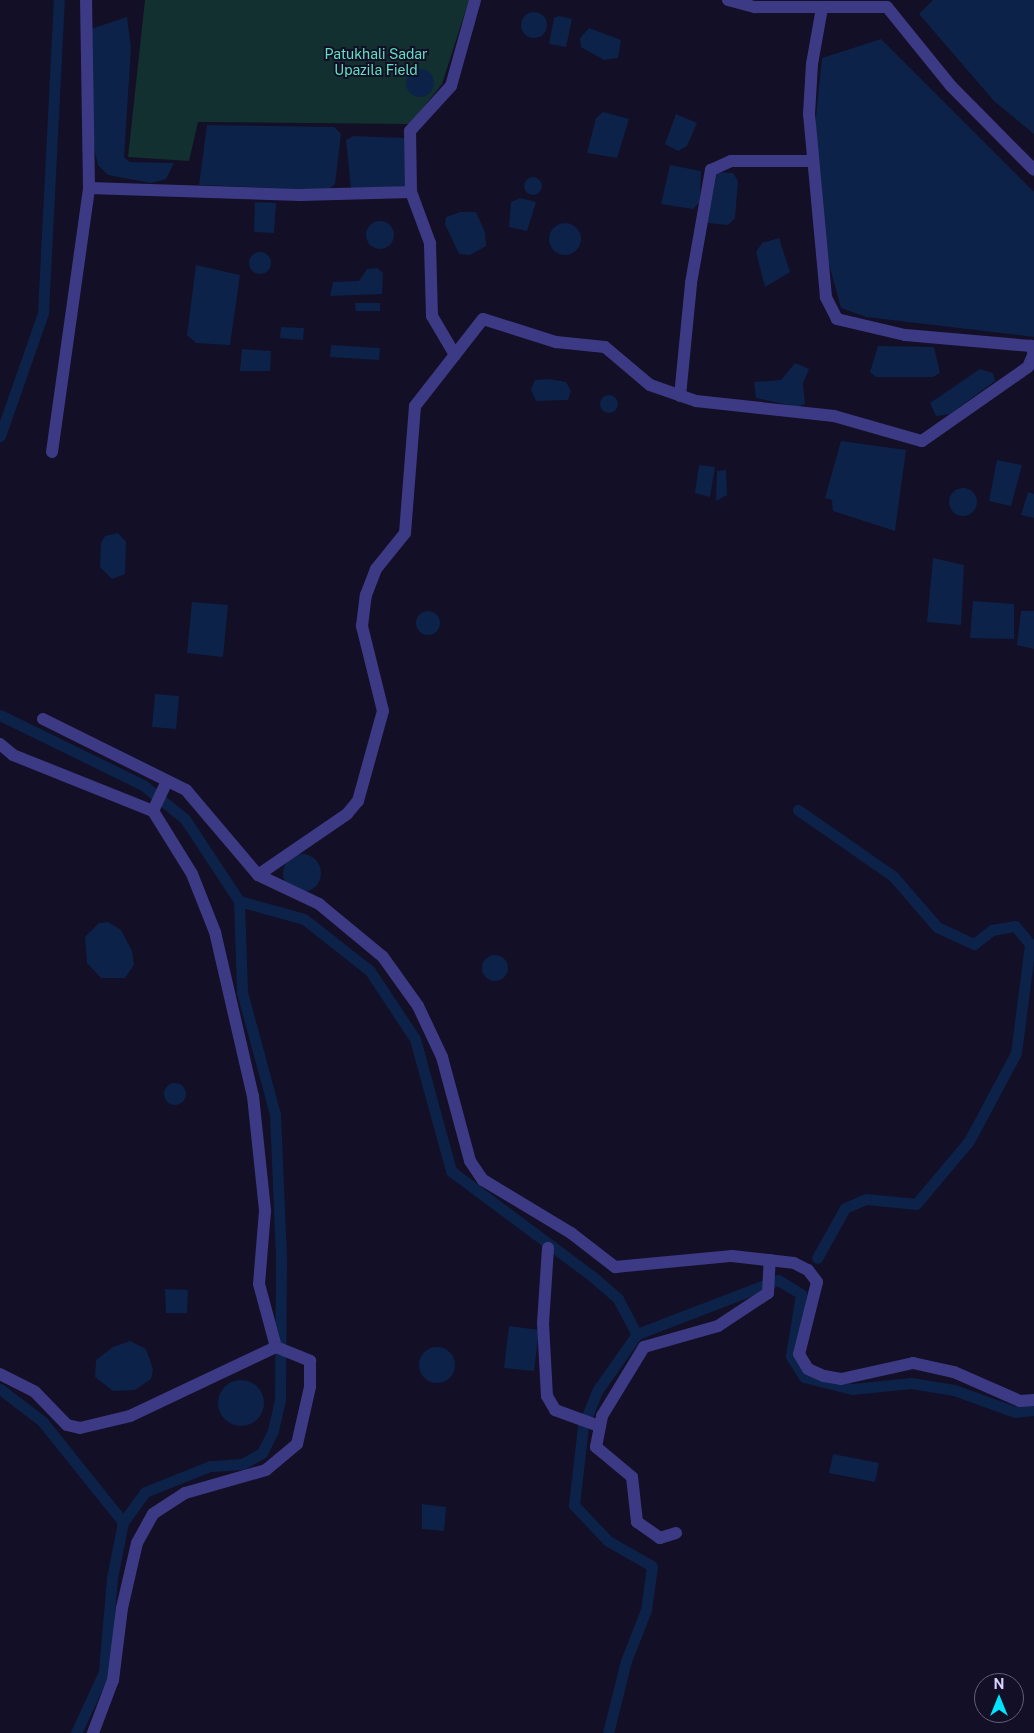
<!DOCTYPE html>
<html>
<head>
<meta charset="utf-8">
<style>
	body { margin:0 }
	#map { position:relative; width:1034px; height:1733px; overflow:hidden; background:#130f26; font-family:"Public Sans",sans-serif }
	div>[style] { position:absolute }
	[style*='--x'] { left:calc(var(--x)*1px); top:calc(var(--y)*1px); width:calc(var(--w)*1px); rotate:calc(var(--a)*1deg) }
	.green>* { inset:0; background:#12302f }
	.water>* { inset:0; background:#0c2248 }
	.round { border-radius:50% }
	.canal>* { height:11px; margin:-5.5px; padding:0 5.5px; transform-origin:5.5px; border-radius:5.5px; background:#0c2248 }
	.minor>* { height:12px; margin:-6px; padding:0 6px; transform-origin:6px; border-radius:6px; background:#3d3a85 }
	span { translate:-50% -50%; white-space:nowrap; text-align:center; line-height:1.15; -webkit-text-stroke:4px #130f26; paint-order:stroke }
	.park-label { font-size:14px; color:#5fe0c0 }
	.north { position:absolute; left:974px; top:1673px; width:50px; height:50px; box-sizing:border-box; background:#130f26; border:1px solid #625e7d; border-radius:50%; rotate:0deg; font-size:14px; font-weight:700; line-height:20px; text-align:center; color:#d9d4ff }
	.north::after { content:''; display:block; margin:auto; width:18px; height:22px; background:#00e5ff; clip-path:polygon(50% 0,100% 100%,50% 72%,0 100%) }
</style>
</head>
<body>
<div id="map">
	<div class="green">
		<i style="clip-path:polygon(145px 0,469px 0,442px 84px,410px 124px,198px 122px,189px 161px,128px 157px)"></i>
	</div>
	<div class="water">
		<i style="clip-path:polygon(933px 0,1034px 0,1034px 134px,994px 101px,919px 14px)"></i>
		<i class="round" style="left:521px;top:12px;width:26px;height:26px"></i>
		<i style="clip-path:polygon(559px 16px,572px 19px,566px 47px,549px 44px,554px 18px)"></i>
		<i style="clip-path:polygon(127px 17px,131px 48px,124px 157px,130px 162px,174px 163px,166px 179px,151px 183px,108px 175px,98px 165px,91px 135px,91px 29px)"></i>
		<i style="clip-path:polygon(589px 28px,621px 40px,618px 58px,604px 60px,581px 47px,580px 38px)"></i>
		<i style="clip-path:polygon(881px 39px,1034px 192px,1034px 337px,866px 317px,841px 308px,827px 257px,815px 126px,822px 58px)"></i>
		<i class="round" style="left:406px;top:69px;width:28px;height:28px"></i>
		<i style="clip-path:polygon(603px 112px,629px 119px,617px 158px,587px 153px,596px 118px)"></i>
		<i style="clip-path:polygon(676px 114px,697px 123px,687px 146px,678px 151px,665px 144px)"></i>
		<i style="clip-path:polygon(207px 125px,334px 127px,341px 134px,335px 184px,328px 190px,199px 185px)"></i>
		<i style="clip-path:polygon(353px 136px,405px 138px,406px 186px,351px 189px,346px 140px)"></i>
		<i style="clip-path:polygon(670px 165px,701px 171px,700px 202px,693px 209px,661px 204px)"></i>
		<i style="clip-path:polygon(717px 172px,733px 173px,738px 181px,735px 218px,728px 225px,707px 223px)"></i>
		<i class="round" style="left:524px;top:177px;width:18px;height:18px"></i>
		<i style="clip-path:polygon(520px 198px,536px 202px,527px 231px,509px 227px,511px 202px)"></i>
		<i style="clip-path:polygon(255px 202px,276px 203px,274px 233px,254px 232px)"></i>
		<i style="clip-path:polygon(460px 212px,476px 212px,485px 232px,486px 246px,470px 255px,459px 254px,445px 224px,446px 217px)"></i>
		<i class="round" style="left:366px;top:221px;width:28px;height:28px"></i>
		<i class="round" style="left:549px;top:223px;width:32px;height:32px"></i>
		<i style="clip-path:polygon(779px 238px,790px 272px,765px 287px,756px 252px,762px 243px)"></i>
		<i class="round" style="left:249px;top:252px;width:22px;height:22px"></i>
		<i style="clip-path:polygon(196px 265px,240px 275px,230px 345px,196px 343px,187px 335px)"></i>
		<i style="clip-path:polygon(377px 268px,383px 273px,382px 294px,330px 296px,333px 282px,359px 281px,367px 269px)"></i>
		<i style="clip-path:polygon(355px 303px,380px 303px,380px 311px,356px 311px)"></i>
		<i style="clip-path:polygon(281px 327px,304px 328px,303px 340px,280px 338px)"></i>
		<i style="clip-path:polygon(331px 345px,380px 348px,379px 360px,330px 357px)"></i>
		<i style="clip-path:polygon(878px 346px,934px 347px,940px 373px,933px 377px,876px 377px,870px 372px)"></i>
		<i style="clip-path:polygon(242px 349px,271px 351px,270px 371px,240px 371px)"></i>
		<i style="clip-path:polygon(795px 363px,809px 369px,803px 383px,805px 404px,797px 407px,756px 398px,754px 382px,781px 380px)"></i>
		<i style="clip-path:polygon(980px 369px,993px 373px,995px 381px,950px 414px,936px 416px,930px 403px)"></i>
		<i style="clip-path:polygon(550px 379px,566px 382px,571px 391px,568px 400px,536px 401px,531px 390px,535px 380px)"></i>
		<i class="round" style="left:600px;top:395px;width:18px;height:18px"></i>
		<i style="clip-path:polygon(841px 441px,906px 450px,895px 531px,833px 511px,832px 500px,825px 498px)"></i>
		<i style="clip-path:polygon(997px 460px,1022px 465px,1011px 506px,989px 501px)"></i>
		<i style="clip-path:polygon(699px 465px,715px 467px,710px 497px,695px 493px)"></i>
		<i style="clip-path:polygon(726px 470px,727px 495px,716px 501px,717px 471px)"></i>
		<i class="round" style="left:949px;top:488px;width:28px;height:28px"></i>
		<i style="clip-path:polygon(1028px 492px,1034px 494px,1034px 518px,1021px 515px)"></i>
		<i style="clip-path:polygon(118px 533px,126px 542px,125px 574px,112px 579px,100px 567px,101px 543px,105px 536px)"></i>
		<i style="clip-path:polygon(933px 558px,964px 565px,961px 625px,927px 622px)"></i>
		<i style="clip-path:polygon(973px 601px,1014px 604px,1014px 639px,970px 638px)"></i>
		<i style="clip-path:polygon(192px 602px,228px 605px,223px 657px,187px 653px)"></i>
		<i style="clip-path:polygon(1021px 611px,1034px 611px,1034px 649px,1017px 645px)"></i>
		<i class="round" style="left:416px;top:611px;width:24px;height:24px"></i>
		<i style="clip-path:polygon(155px 694px,179px 696px,176px 729px,152px 727px)"></i>
		<i class="round" style="left:283px;top:854px;width:38px;height:38px"></i>
		<i style="clip-path:polygon(108px 922px,121px 930px,132px 951px,134px 965px,125px 978px,101px 978px,87px 963px,85px 937px,99px 923px)"></i>
		<i class="round" style="left:482px;top:955px;width:26px;height:26px"></i>
		<i class="round" style="left:164px;top:1083px;width:22px;height:22px"></i>
		<i style="clip-path:polygon(165px 1289px,188px 1290px,187px 1313px,166px 1313px)"></i>
		<i style="clip-path:polygon(509px 1326px,539px 1330px,534px 1371px,504px 1368px)"></i>
		<i style="clip-path:polygon(130px 1341px,146px 1349px,153px 1369px,151px 1379px,135px 1390px,113px 1391px,95px 1377px,96px 1360px,113px 1347px)"></i>
		<i class="round" style="left:419px;top:1347px;width:36px;height:36px"></i>
		<i class="round" style="left:218px;top:1380px;width:46px;height:46px"></i>
		<i style="clip-path:polygon(833px 1454px,879px 1463px,875px 1482px,829px 1473px)"></i>
		<i style="clip-path:polygon(422px 1504px,446px 1507px,444px 1531px,422px 1529px)"></i>
	</div>
	<div class="canal">
		<i style="--x:0;--y:436;--w:130;--a:-70.7"></i>
		<i style="--x:43;--y:313;--w:313;--a:-87.1"></i>
		<i style="--x:0;--y:715;--w:159;--a:26.1"></i>
		<i style="--x:143;--y:785;--w:54;--a:39"></i>
		<i style="--x:185;--y:819;--w:98;--a:56.6"></i>
		<i style="--x:239;--y:901;--w:91;--a:88.1"></i>
		<i style="--x:242;--y:992;--w:126;--a:74.9"></i>
		<i style="--x:275;--y:1114;--w:144;--a:87.6"></i>
		<i style="--x:281;--y:1258;--w:142;--a:90.4"></i>
		<i style="--x:280;--y:1400;--w:32;--a:103"></i>
		<i style="--x:273;--y:1431;--w:25;--a:117"></i>
		<i style="--x:262;--y:1453;--w:23;--a:151"></i>
		<i style="--x:242;--y:1464;--w:32;--a:176"></i>
		<i style="--x:210;--y:1466;--w:70;--a:158.2"></i>
		<i style="--x:145;--y:1492;--w:37;--a:126"></i>
		<i style="--x:798;--y:810;--w:116;--a:34.8"></i>
		<i style="--x:893;--y:876;--w:67;--a:49.2"></i>
		<i style="--x:937;--y:927;--w:41;--a:24.7"></i>
		<i style="--x:974;--y:944;--w:23;--a:-38"></i>
		<i style="--x:992;--y:930;--w:23;--a:-10"></i>
		<i style="--x:1015;--y:926;--w:23;--a:50"></i>
		<i style="--x:1030;--y:944;--w:110;--a:97.3"></i>
		<i style="--x:1016;--y:1053;--w:100;--a:118.1"></i>
		<i style="--x:969;--y:1141;--w:82;--a:130.1"></i>
		<i style="--x:916;--y:1204;--w:50;--a:-174.3"></i>
		<i style="--x:866;--y:1199;--w:23;--a:157"></i>
		<i style="--x:845;--y:1208;--w:57;--a:119.2"></i>
		<i style="--x:239;--y:901;--w:67;--a:15.5"></i>
		<i style="--x:304;--y:919;--w:84;--a:38.2"></i>
		<i style="--x:370;--y:971;--w:82;--a:56.5"></i>
		<i style="--x:415;--y:1039;--w:137;--a:74.7"></i>
		<i style="--x:451;--y:1171;--w:176;--a:36.7"></i>
		<i style="--x:592;--y:1276;--w:35;--a:41"></i>
		<i style="--x:618;--y:1299;--w:40;--a:62"></i>
		<i style="--x:0;--y:1389;--w:53;--a:37.3"></i>
		<i style="--x:42;--y:1421;--w:129;--a:51.3"></i>
		<i style="--x:123;--y:1522;--w:57;--a:101.1"></i>
		<i style="--x:112;--y:1578;--w:94;--a:94.9"></i>
		<i style="--x:104;--y:1672;--w:67;--a:114.7"></i>
		<i style="--x:608;--y:1733;--w:74;--a:-76"></i>
		<i style="--x:626;--y:1661;--w:55;--a:-68.6"></i>
		<i style="--x:646;--y:1610;--w:44;--a:-82.2"></i>
		<i style="--x:652;--y:1566;--w:51;--a:-150.4"></i>
		<i style="--x:608;--y:1541;--w:50;--a:-133.4"></i>
		<i style="--x:574;--y:1505;--w:80;--a:-83.5"></i>
		<i style="--x:583;--y:1426;--w:38;--a:-68"></i>
		<i style="--x:597;--y:1391;--w:70;--a:-54.9"></i>
		<i style="--x:637;--y:1334;--w:151;--a:-21"></i>
		<i style="--x:778;--y:1280;--w:27;--a:31"></i>
		<i style="--x:801;--y:1294;--w:63;--a:99.2"></i>
		<i style="--x:791;--y:1356;--w:25;--a:58"></i>
		<i style="--x:804;--y:1377;--w:49;--a:14"></i>
		<i style="--x:852;--y:1389;--w:59;--a:-5.8"></i>
		<i style="--x:911;--y:1383;--w:44;--a:9.2"></i>
		<i style="--x:954;--y:1390;--w:65;--a:19.8"></i>
		<i style="--x:1015;--y:1412;--w:19;--a:-6"></i>
	</div>
	<div class="minor">
		<i style="--x:728;--y:0;--w:28;--a:15"></i>
		<i style="--x:755;--y:7;--w:132;--a:0"></i>
		<i style="--x:887;--y:7;--w:102;--a:51"></i>
		<i style="--x:951;--y:86;--w:118;--a:45.3"></i>
		<i style="--x:89;--y:188;--w:211;--a:1.9"></i>
		<i style="--x:300;--y:195;--w:111;--a:-1.5"></i>
		<i style="--x:455;--y:355;--w:45;--a:-120.5"></i>
		<i style="--x:432;--y:316;--w:73;--a:-91.6"></i>
		<i style="--x:430;--y:243;--w:54;--a:-110.4"></i>
		<i style="--x:411;--y:192;--w:61;--a:-90.9"></i>
		<i style="--x:410;--y:131;--w:61;--a:-47.7"></i>
		<i style="--x:451;--y:86;--w:89;--a:-74.4"></i>
		<i style="--x:680;--y:396;--w:114;--a:-84.4"></i>
		<i style="--x:691;--y:283;--w:115;--a:-80"></i>
		<i style="--x:711;--y:170;--w:22;--a:-24"></i>
		<i style="--x:731;--y:161;--w:81;--a:0"></i>
		<i style="--x:52;--y:452;--w:267;--a:-82"></i>
		<i style="--x:89;--y:188;--w:188;--a:-90.9"></i>
		<i style="--x:43;--y:719;--w:160;--a:26.4"></i>
		<i style="--x:186;--y:790;--w:111;--a:49.7"></i>
		<i style="--x:258;--y:875;--w:68;--a:25.4"></i>
		<i style="--x:319;--y:904;--w:83;--a:39.6"></i>
		<i style="--x:383;--y:957;--w:60;--a:54.5"></i>
		<i style="--x:418;--y:1006;--w:56;--a:64.8"></i>
		<i style="--x:442;--y:1057;--w:108;--a:74.9"></i>
		<i style="--x:470;--y:1161;--w:23;--a:56"></i>
		<i style="--x:483;--y:1180;--w:103;--a:31.1"></i>
		<i style="--x:571;--y:1233;--w:56;--a:37.7"></i>
		<i style="--x:615;--y:1267;--w:118;--a:-5.4"></i>
		<i style="--x:732;--y:1256;--w:62;--a:6.4"></i>
		<i style="--x:794;--y:1263;--w:16;--a:27"></i>
		<i style="--x:808;--y:1270;--w:15;--a:53"></i>
		<i style="--x:817;--y:1282;--w:74;--a:104"></i>
		<i style="--x:799;--y:1354;--w:17;--a:59"></i>
		<i style="--x:808;--y:1369;--w:17;--a:24"></i>
		<i style="--x:824;--y:1376;--w:17;--a:10"></i>
		<i style="--x:841;--y:1379;--w:74;--a:-12.5"></i>
		<i style="--x:913;--y:1363;--w:42;--a:12.4"></i>
		<i style="--x:954;--y:1372;--w:72;--a:23.7"></i>
		<i style="--x:1020;--y:1401;--w:14;--a:-4"></i>
		<i style="--x:0;--y:744;--w:17;--a:40"></i>
		<i style="--x:13;--y:755;--w:151;--a:21.8"></i>
		<i style="--x:153;--y:811;--w:74;--a:58.2"></i>
		<i style="--x:192;--y:874;--w:62;--a:68.4"></i>
		<i style="--x:215;--y:932;--w:168;--a:77"></i>
		<i style="--x:253;--y:1096;--w:116;--a:84"></i>
		<i style="--x:265;--y:1211;--w:73;--a:94.7"></i>
		<i style="--x:259;--y:1284;--w:65;--a:74.9"></i>
		<i style="--x:153;--y:811;--w:33;--a:-65"></i>
		<i style="--x:258;--y:875;--w:108;--a:-34.4"></i>
		<i style="--x:347;--y:814;--w:17;--a:-50"></i>
		<i style="--x:358;--y:801;--w:93;--a:-74.5"></i>
		<i style="--x:383;--y:711;--w:88;--a:-103.9"></i>
		<i style="--x:362;--y:626;--w:31;--a:-83"></i>
		<i style="--x:366;--y:595;--w:28;--a:-69"></i>
		<i style="--x:376;--y:569;--w:46;--a:-51.1"></i>
		<i style="--x:405;--y:533;--w:127;--a:-85.5"></i>
		<i style="--x:415;--y:406;--w:110;--a:-52"></i>
		<i style="--x:483;--y:319;--w:77;--a:17.5"></i>
		<i style="--x:556;--y:342;--w:49;--a:5.8"></i>
		<i style="--x:605;--y:347;--w:59;--a:40.2"></i>
		<i style="--x:650;--y:385;--w:49;--a:19.2"></i>
		<i style="--x:696;--y:401;--w:139;--a:6.2"></i>
		<i style="--x:834;--y:416;--w:91;--a:15.9"></i>
		<i style="--x:922;--y:441;--w:129;--a:-34.9"></i>
		<i style="--x:1028;--y:367;--w:15;--a:-67"></i>
		<i style="--x:1034;--y:353;--w:8;--a:-113"></i>
		<i style="--x:1031;--y:346;--w:126;--a:-175"></i>
		<i style="--x:905;--y:335;--w:70;--a:-166.8"></i>
		<i style="--x:837;--y:319;--w:25;--a:-117"></i>
		<i style="--x:826;--y:297;--w:184;--a:-95.3"></i>
		<i style="--x:809;--y:114;--w:50;--a:-86.6"></i>
		<i style="--x:812;--y:64;--w:57;--a:-79.9"></i>
		<i style="--x:548;--y:1248;--w:75;--a:93.8"></i>
		<i style="--x:543;--y:1323;--w:73;--a:86.9"></i>
		<i style="--x:547;--y:1396;--w:16;--a:60"></i>
		<i style="--x:555;--y:1410;--w:47;--a:20"></i>
		<i style="--x:0;--y:1374;--w:39;--a:27"></i>
		<i style="--x:35;--y:1392;--w:46;--a:45.9"></i>
		<i style="--x:67;--y:1425;--w:13;--a:13"></i>
		<i style="--x:80;--y:1428;--w:51;--a:-13.5"></i>
		<i style="--x:130;--y:1416;--w:161;--a:-25.3"></i>
		<i style="--x:276;--y:1347;--w:37;--a:22"></i>
		<i style="--x:310;--y:1361;--w:26;--a:90"></i>
		<i style="--x:310;--y:1387;--w:58;--a:102.8"></i>
		<i style="--x:297;--y:1444;--w:40;--a:140"></i>
		<i style="--x:266;--y:1470;--w:84;--a:164.1"></i>
		<i style="--x:185;--y:1493;--w:38;--a:147"></i>
		<i style="--x:153;--y:1514;--w:33;--a:119"></i>
		<i style="--x:137;--y:1543;--w:67;--a:103"></i>
		<i style="--x:122;--y:1608;--w:73;--a:97.1"></i>
		<i style="--x:113;--y:1680;--w:57;--a:110.7"></i>
		<i style="--x:676;--y:1533;--w:17;--a:163"></i>
		<i style="--x:660;--y:1538;--w:28;--a:-145"></i>
		<i style="--x:637;--y:1522;--w:45;--a:-96.3"></i>
		<i style="--x:632;--y:1477;--w:47;--a:-140.2"></i>
		<i style="--x:596;--y:1447;--w:32;--a:-79"></i>
		<i style="--x:602;--y:1416;--w:81;--a:-58.7"></i>
		<i style="--x:644;--y:1347;--w:77;--a:-15.8"></i>
		<i style="--x:718;--y:1326;--w:60;--a:-33.4"></i>
		<i style="--x:768;--y:1293;--w:33;--a:-87"></i>
	</div>
	<div class="park-label">
		<span style="left:376px;top:62px">Patukhali Sadar<br>Upazila Field</span>
	</div>
	<div class="north">N</div>
</div>
</body>
</html>
